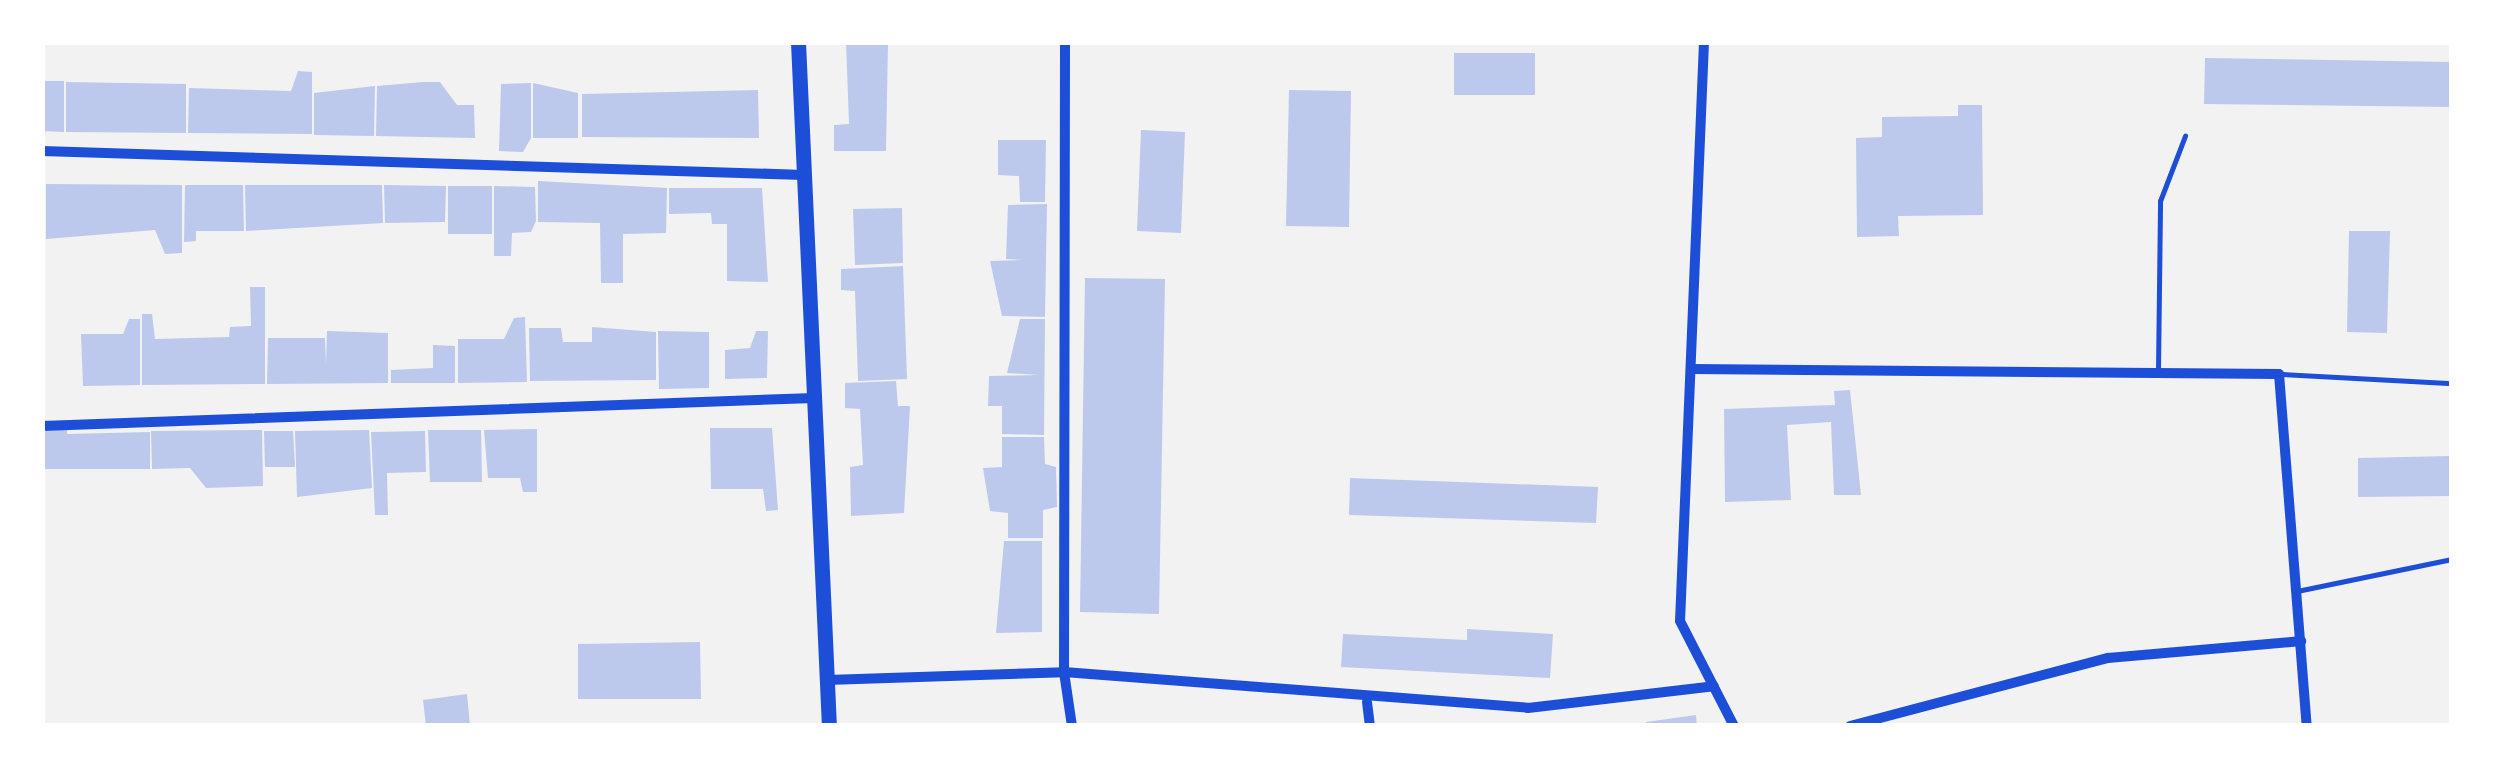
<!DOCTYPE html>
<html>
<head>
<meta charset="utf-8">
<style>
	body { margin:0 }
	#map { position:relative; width:2494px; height:768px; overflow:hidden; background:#f2f2f2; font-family:Raleway,sans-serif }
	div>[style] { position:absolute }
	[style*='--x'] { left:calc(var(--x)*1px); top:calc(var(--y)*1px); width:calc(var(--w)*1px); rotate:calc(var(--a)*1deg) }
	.building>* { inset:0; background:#bdc9ec }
	.service>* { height:5px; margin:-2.5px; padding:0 2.5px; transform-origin:2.5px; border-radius:2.5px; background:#1d4ed8 }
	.minor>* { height:10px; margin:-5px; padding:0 5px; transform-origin:5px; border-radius:5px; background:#1d4ed8 }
	.secondary>* { height:15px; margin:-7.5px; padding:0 7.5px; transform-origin:7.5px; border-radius:7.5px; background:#1d4ed8 }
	span { translate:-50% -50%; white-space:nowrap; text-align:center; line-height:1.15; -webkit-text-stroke:10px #fff; paint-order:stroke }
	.frame { position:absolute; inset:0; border:45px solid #fff; pointer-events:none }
</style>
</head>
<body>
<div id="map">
	<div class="building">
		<i style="clip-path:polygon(846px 42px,888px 42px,886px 151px,834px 151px,834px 125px,849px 124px)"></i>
		<i style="clip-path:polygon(1454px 53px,1535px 53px,1535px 95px,1454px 95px)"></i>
		<i style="clip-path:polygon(2205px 58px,2452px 62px,2452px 107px,2204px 104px)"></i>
		<i style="clip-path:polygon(298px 71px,312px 72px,312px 134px,188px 133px,189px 88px,291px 91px)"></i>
		<i style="clip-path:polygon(42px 81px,64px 81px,64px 132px,42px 131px)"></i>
		<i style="clip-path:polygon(66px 82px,186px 84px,186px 133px,66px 132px)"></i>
		<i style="clip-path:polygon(423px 82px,440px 82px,457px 105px,474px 105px,475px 138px,376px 136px,377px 86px)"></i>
		<i style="clip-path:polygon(531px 83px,531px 138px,523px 152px,499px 151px,501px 84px)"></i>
		<i style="clip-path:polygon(533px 83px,578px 93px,578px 138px,533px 138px)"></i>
		<i style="clip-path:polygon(375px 86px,374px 136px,314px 135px,314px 93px)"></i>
		<i style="clip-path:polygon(758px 90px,759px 138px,582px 137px,582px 94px)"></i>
		<i style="clip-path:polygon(1289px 90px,1351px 91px,1349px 227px,1286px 226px)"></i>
		<i style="clip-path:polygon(1958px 105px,1982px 105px,1983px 215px,1898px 216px,1899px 236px,1857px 237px,1856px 138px,1882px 137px,1882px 117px,1958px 116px)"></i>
		<i style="clip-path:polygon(1141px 130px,1185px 132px,1181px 233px,1137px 231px)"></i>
		<i style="clip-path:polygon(998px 140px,1046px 140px,1045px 202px,1020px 202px,1019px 176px,998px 175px)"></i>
		<i style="clip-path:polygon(538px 181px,667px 188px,666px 233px,623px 234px,623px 283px,601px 283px,600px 223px,538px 222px)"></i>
		<i style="clip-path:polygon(46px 184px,182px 185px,182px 253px,165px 254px,155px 230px,46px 239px)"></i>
		<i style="clip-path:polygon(185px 185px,243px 185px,244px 231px,196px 231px,196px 241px,184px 242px)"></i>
		<i style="clip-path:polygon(245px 185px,382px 185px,383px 223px,246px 231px)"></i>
		<i style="clip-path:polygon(384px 185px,446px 186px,445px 222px,385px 223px)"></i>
		<i style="clip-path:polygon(448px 186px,492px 186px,492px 234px,448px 234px)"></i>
		<i style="clip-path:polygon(494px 186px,535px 187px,536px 221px,531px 232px,512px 233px,511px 256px,494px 256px)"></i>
		<i style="clip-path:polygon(669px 188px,762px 188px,768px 282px,727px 281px,727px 224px,712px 224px,711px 213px,669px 214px)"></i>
		<i style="clip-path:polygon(1047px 204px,1045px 317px,1002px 316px,990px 261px,1023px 260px,1006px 259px,1008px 205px)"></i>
		<i style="clip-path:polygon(902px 208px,903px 263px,855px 265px,853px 209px)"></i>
		<i style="clip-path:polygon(2349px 231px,2390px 231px,2387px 333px,2347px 332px)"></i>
		<i style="clip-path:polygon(903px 266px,907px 379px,858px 381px,855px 291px,841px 290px,841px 269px)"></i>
		<i style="clip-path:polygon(1085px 278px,1165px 279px,1159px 614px,1080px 612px)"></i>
		<i style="clip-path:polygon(250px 287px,265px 287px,265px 384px,142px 385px,142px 314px,152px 314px,155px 339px,229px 337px,230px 327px,251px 326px)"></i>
		<i style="clip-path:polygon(525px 317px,527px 382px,458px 383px,458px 339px,504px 339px,514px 318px)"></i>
		<i style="clip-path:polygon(129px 319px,140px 319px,140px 385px,83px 386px,81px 334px,123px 334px)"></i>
		<i style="clip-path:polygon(1020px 319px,1045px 319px,1044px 435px,1002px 434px,1002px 406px,988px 406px,989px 376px,1039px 375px,1007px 373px)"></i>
		<i style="clip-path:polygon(592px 327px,656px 332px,656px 380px,530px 381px,529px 328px,561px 328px,563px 342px,592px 342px)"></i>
		<i style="clip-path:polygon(327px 331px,388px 333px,388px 383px,267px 384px,268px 338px,325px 338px,326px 364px)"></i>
		<i style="clip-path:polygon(658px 331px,709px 332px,709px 388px,659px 389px)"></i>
		<i style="clip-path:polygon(756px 331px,768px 331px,767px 378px,725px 379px,725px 350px,750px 348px)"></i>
		<i style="clip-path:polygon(433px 345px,455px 346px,455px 383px,391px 383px,391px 370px,433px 368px)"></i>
		<i style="clip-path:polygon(896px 381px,898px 406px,910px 406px,904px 513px,851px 516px,850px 467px,863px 465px,860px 409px,845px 408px,845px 383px)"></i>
		<i style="clip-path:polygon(1850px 390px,1861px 495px,1834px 495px,1831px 422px,1787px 425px,1791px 500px,1725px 502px,1724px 409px,1835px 405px,1834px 391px)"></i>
		<i style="clip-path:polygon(42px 424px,67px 424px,67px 434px,150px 432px,150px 469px,42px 469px)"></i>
		<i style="clip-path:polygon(710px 428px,772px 428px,778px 510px,766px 511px,763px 489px,711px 489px)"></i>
		<i style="clip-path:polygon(537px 429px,537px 492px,523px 492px,520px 478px,488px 478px,484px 430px)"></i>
		<i style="clip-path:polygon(262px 430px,263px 486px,206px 488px,190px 468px,152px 469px,151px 431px)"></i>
		<i style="clip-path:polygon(428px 430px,481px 430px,482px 482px,430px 482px)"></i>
		<i style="clip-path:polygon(264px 431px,293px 431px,295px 467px,265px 467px)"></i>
		<i style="clip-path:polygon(295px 431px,369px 430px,372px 488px,297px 497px)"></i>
		<i style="clip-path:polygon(425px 431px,426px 472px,387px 473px,388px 515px,375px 515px,371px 432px)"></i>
		<i style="clip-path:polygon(1002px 437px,1044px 437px,1045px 464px,1056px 467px,1057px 507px,1043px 510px,1043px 538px,1008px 538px,1008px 513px,990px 511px,983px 468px,1002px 467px)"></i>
		<i style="clip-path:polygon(2452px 456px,2452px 496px,2358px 497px,2358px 458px)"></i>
		<i style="clip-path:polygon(1350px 478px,1598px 487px,1596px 523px,1349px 515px)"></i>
		<i style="clip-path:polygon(1004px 541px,1042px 541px,1042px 632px,996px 633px)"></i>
		<i style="clip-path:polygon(1467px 629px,1553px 634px,1550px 678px,1341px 667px,1343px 634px,1467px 640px)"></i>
		<i style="clip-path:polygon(700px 642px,701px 699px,578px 699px,578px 644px)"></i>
		<i style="clip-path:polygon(467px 694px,470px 726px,426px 726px,423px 700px)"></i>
		<i style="clip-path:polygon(1696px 715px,1697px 726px,1646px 726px,1646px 722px)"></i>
	</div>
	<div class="service">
		<i style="--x:2158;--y:370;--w:169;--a:-89.3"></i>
		<i style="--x:2160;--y:201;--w:70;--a:-69"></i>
		<i style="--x:2281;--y:374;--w:167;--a:3.1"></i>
		<i style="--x:2297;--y:591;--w:158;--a:-11.7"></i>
	</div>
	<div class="minor">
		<i style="--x:1065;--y:42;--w:630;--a:90.09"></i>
		<i style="--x:1064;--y:672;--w:55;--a:81.6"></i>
		<i style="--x:1704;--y:42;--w:579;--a:92.37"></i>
		<i style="--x:1680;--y:621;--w:118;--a:62.8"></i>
		<i style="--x:42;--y:151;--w:762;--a:1.8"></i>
		<i style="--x:1691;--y:369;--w:588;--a:0.49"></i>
		<i style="--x:2279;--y:374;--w:353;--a:85.5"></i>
		<i style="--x:42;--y:426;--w:773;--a:-2.08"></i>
		<i style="--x:827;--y:680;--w:237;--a:-1.9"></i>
		<i style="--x:1064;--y:672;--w:465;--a:4.4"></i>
		<i style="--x:1528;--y:708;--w:187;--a:-6.7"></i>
		<i style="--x:1367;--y:702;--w:24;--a:83"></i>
		<i style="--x:1850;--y:726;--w:267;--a:-14.8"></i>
		<i style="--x:2108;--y:658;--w:194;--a:-5"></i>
	</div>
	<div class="secondary">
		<i style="--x:798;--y:42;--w:685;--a:87.41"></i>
	</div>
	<div class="frame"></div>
</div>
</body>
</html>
